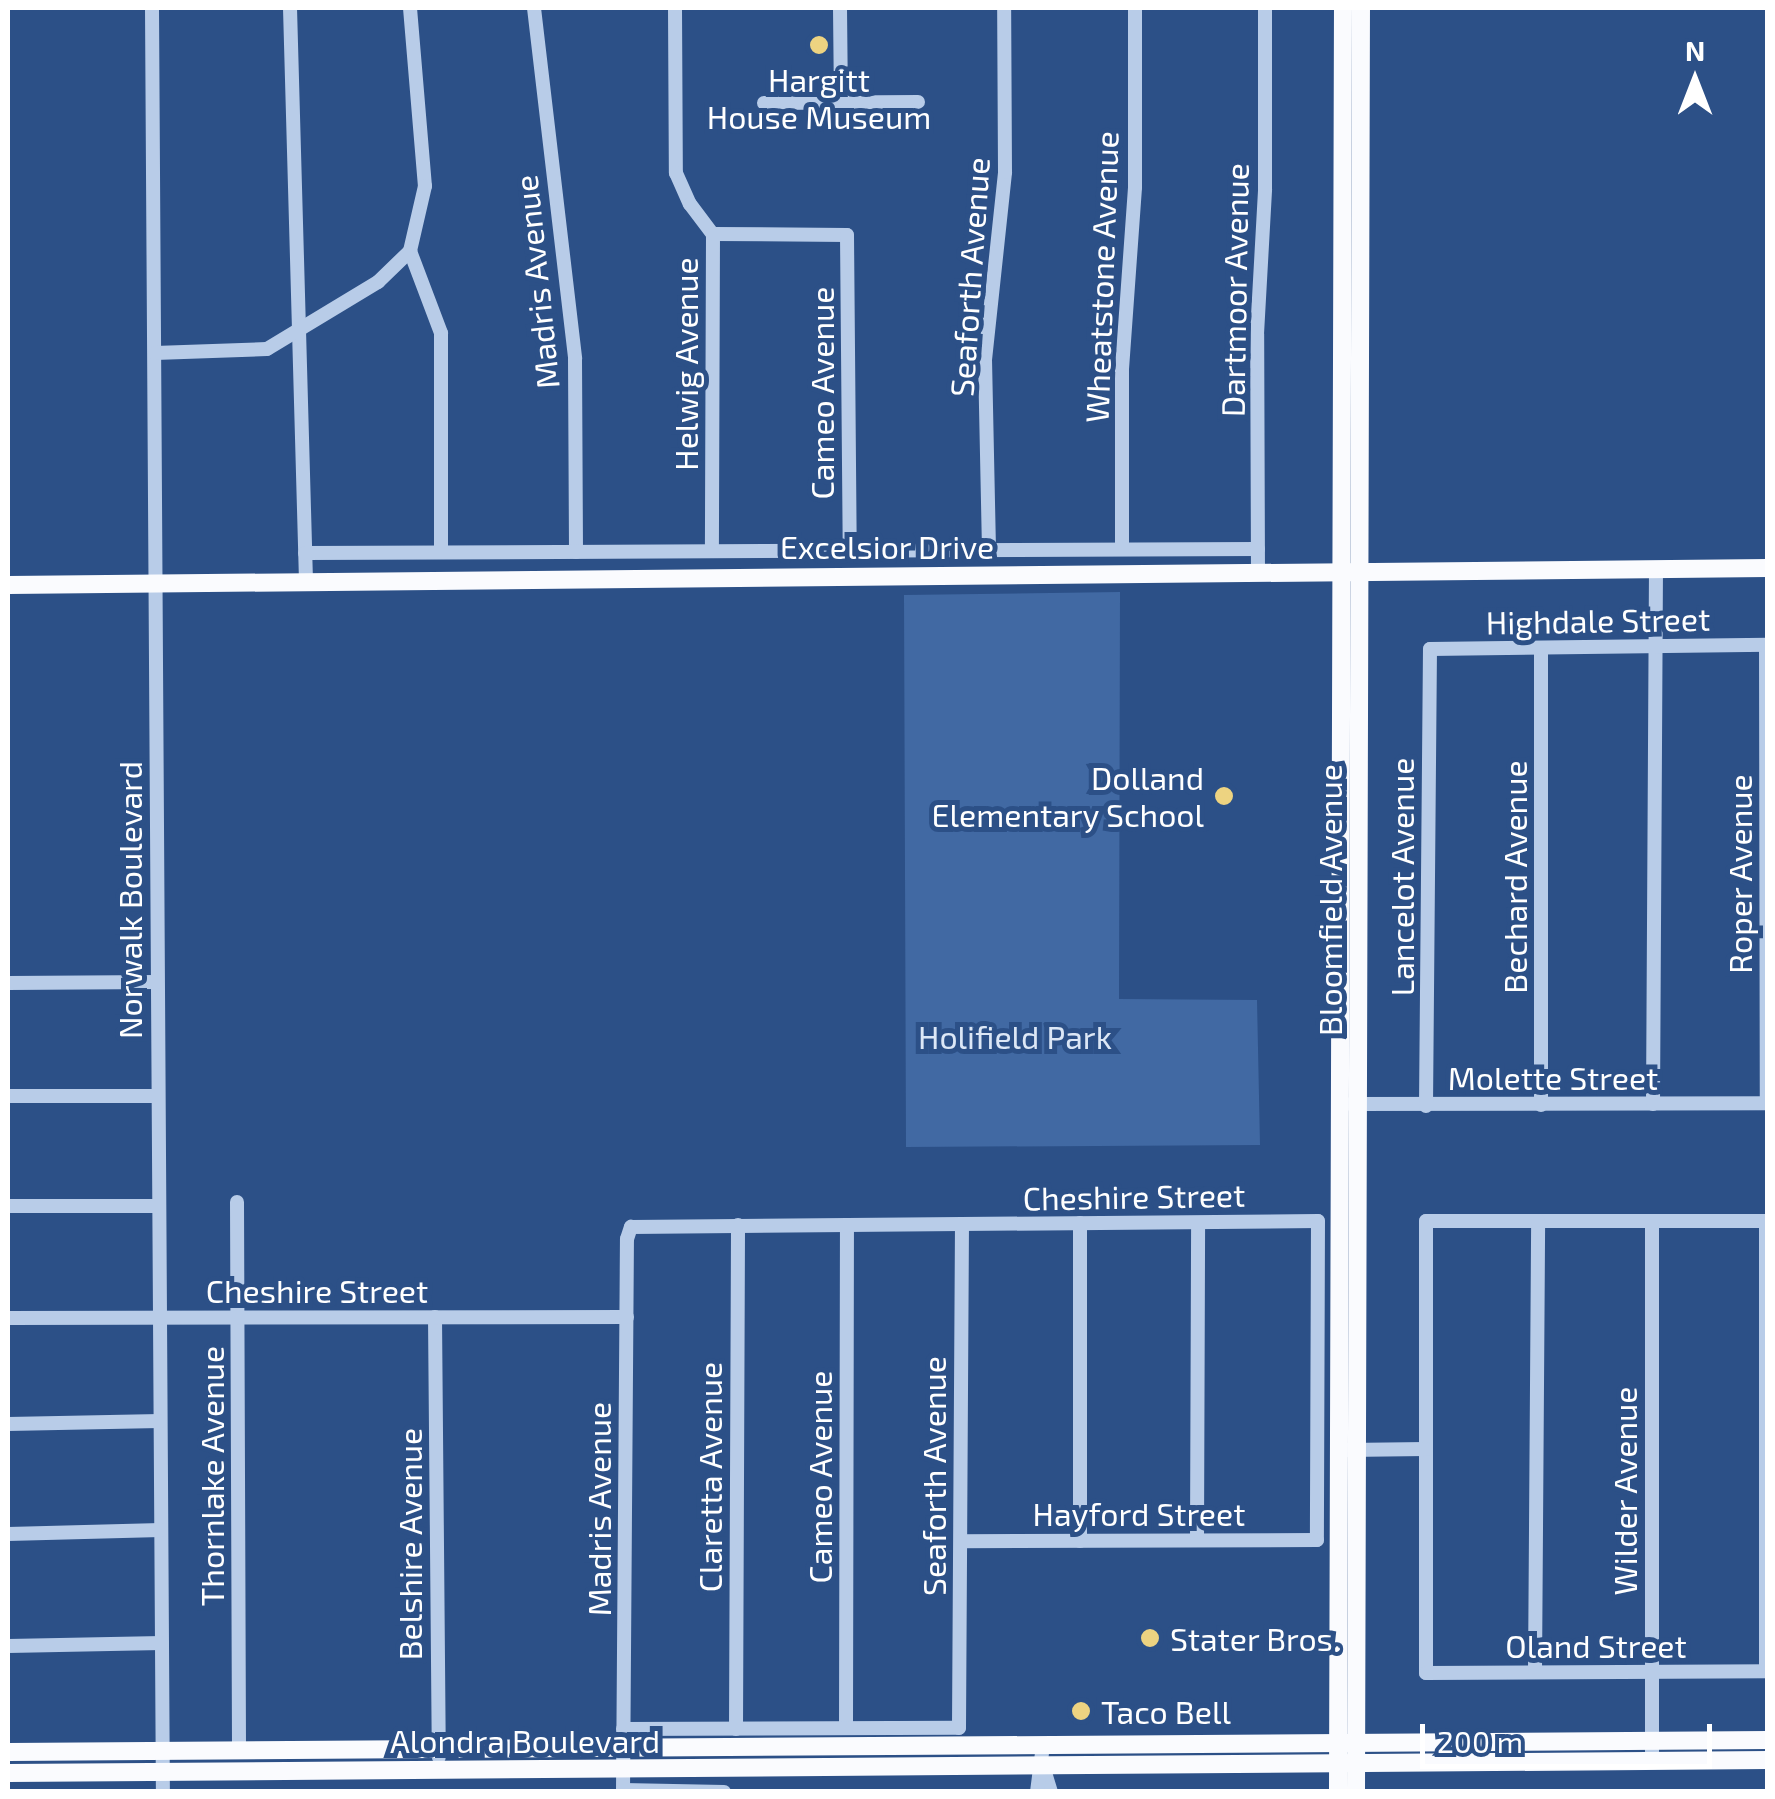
<!DOCTYPE html>
<html>
<head>
<meta charset="utf-8">
<style>
	body { margin:0 }
	#map { position:relative; width:1775px; height:1799px; overflow:hidden; background:#2c5087; font-family:"Exo 2",sans-serif }
	div>[style] { position:absolute }
	[style*='--x'] { left:calc(var(--x)*1px); top:calc(var(--y)*1px); width:calc(var(--w)*1px); rotate:calc(var(--a)*1deg) }
	.green>* { inset:0; background:#4169a3 }
	.minor>* { height:14px; margin:-7px; padding:0 7px; transform-origin:7px; border-radius:7px; background:#b8cce8 }
	.major>* { height:18px; margin:-9px; padding:0 9px; transform-origin:9px; border-radius:9px; background:#fafbfe }
	.dots>* { width:28px; height:28px; translate:-50% -50%; box-sizing:border-box; border:5px solid #2c5087; border-radius:50% }
	span { translate:-50% -50%; white-space:nowrap; text-align:center; line-height:1.15; -webkit-text-stroke:10px #2c5087; paint-order:stroke }
	.poi-label { font-size:32px; color:#fff }
	.right { translate:-100% -50%; text-align:right }
	.left { translate:0 -50%; text-align:left }
	.street-label { font-size:32px; color:#fff }
	.park-label { font-size:32px; color:#dce7f6 }
	.frame { position:absolute; inset:0; border:10px solid #fff; pointer-events:none }
	.north { position:absolute; left:1645px; top:30px; width:100px; height:100px; -webkit-text-stroke:8px #2c5087; paint-order:stroke; rotate:0deg; font-size:28px; font-weight:700; line-height:40px; text-align:center; color:#fff }
	.north::after { content:''; display:block; margin:auto; width:35px; height:45px; background:#fff; clip-path:polygon(50% 0,100% 100%,50% 72%,0 100%) }
	.scale { position:absolute; left:1420px; top:1724px; width:292px; height:45px; box-sizing:border-box; border:5px solid #fff; border-top:0; padding-left:12px; font-size:30px; line-height:35px; white-space:nowrap; color:#fff; -webkit-text-stroke:8px #2c5087; paint-order:stroke }
</style>
</head>
<body>
<div id="map">
	<div class="green">
		<i style="clip-path:polygon(1120px 592px,1119px 999px,1257px 1000px,1260px 1145px,906px 1147px,904px 595px)"></i>
	</div>
	<div class="minor">
		<i style="--x:152;--y:8;--w:1784;--a:89.65"></i>
		<i style="--x:290;--y:8;--w:573;--a:88.4"></i>
		<i style="--x:410;--y:8;--w:179;--a:85.2"></i>
		<i style="--x:425;--y:186;--w:67;--a:103"></i>
		<i style="--x:410;--y:251;--w:88;--a:69.3"></i>
		<i style="--x:441;--y:333;--w:219;--a:90"></i>
		<i style="--x:534;--y:8;--w:353;--a:83.3"></i>
		<i style="--x:575;--y:359;--w:193;--a:89.7"></i>
		<i style="--x:675;--y:8;--w:165;--a:89.7"></i>
		<i style="--x:676;--y:173;--w:34;--a:66"></i>
		<i style="--x:690;--y:204;--w:38;--a:53"></i>
		<i style="--x:713;--y:234;--w:317;--a:90.2"></i>
		<i style="--x:840;--y:8;--w:96;--a:89.4"></i>
		<i style="--x:764;--y:103;--w:154;--a:-0.4"></i>
		<i style="--x:713;--y:234;--w:134;--a:0.4"></i>
		<i style="--x:847;--y:235;--w:315;--a:89.5"></i>
		<i style="--x:155;--y:353;--w:112;--a:-2"></i>
		<i style="--x:267;--y:349;--w:130;--a:-31.1"></i>
		<i style="--x:378;--y:282;--w:45;--a:-44.1"></i>
		<i style="--x:1122;--y:549;--w:180;--a:-90"></i>
		<i style="--x:1122;--y:369;--w:182;--a:-85.9"></i>
		<i style="--x:1135;--y:187;--w:179;--a:-90"></i>
		<i style="--x:989;--y:550;--w:190;--a:-91.2"></i>
		<i style="--x:985;--y:360;--w:189;--a:-83.9"></i>
		<i style="--x:1005;--y:172;--w:164;--a:-90.3"></i>
		<i style="--x:305;--y:553;--w:953;--a:-0.24"></i>
		<i style="--x:1258;--y:574;--w:240;--a:-90.2"></i>
		<i style="--x:1257;--y:334;--w:145;--a:-86.8"></i>
		<i style="--x:1265;--y:189;--w:181;--a:-90"></i>
		<i style="--x:1766;--y:645;--w:458;--a:89.9"></i>
		<i style="--x:8;--y:983;--w:149;--a:-0.4"></i>
		<i style="--x:8;--y:1096;--w:150;--a:0"></i>
		<i style="--x:1351;--y:1104;--w:417;--a:-0.1"></i>
		<i style="--x:1653;--y:1104;--w:535;--a:-89.68"></i>
		<i style="--x:1541;--y:1105;--w:456;--a:-90"></i>
		<i style="--x:1426;--y:1106;--w:457;--a:-89.5"></i>
		<i style="--x:1430;--y:649;--w:338;--a:-0.7"></i>
		<i style="--x:237;--y:1202;--w:548;--a:89.79"></i>
		<i style="--x:8;--y:1206;--w:151;--a:0"></i>
		<i style="--x:1768;--y:1221;--w:342;--a:180"></i>
		<i style="--x:1426;--y:1221;--w:452;--a:90"></i>
		<i style="--x:1426;--y:1673;--w:342;--a:-0.3"></i>
		<i style="--x:1080;--y:1223;--w:318;--a:90"></i>
		<i style="--x:435;--y:1317;--w:440;--a:89.5"></i>
		<i style="--x:8;--y:1318;--w:619;--a:-0.09"></i>
		<i style="--x:8;--y:1424;--w:152;--a:-1.1"></i>
		<i style="--x:1347;--y:1450;--w:79;--a:-0.7"></i>
		<i style="--x:8;--y:1534;--w:153;--a:-1.5"></i>
		<i style="--x:1197;--y:1540;--w:317;--a:-89.8"></i>
		<i style="--x:8;--y:1646;--w:154;--a:-1.1"></i>
		<i style="--x:1766;--y:1671;--w:450;--a:-90"></i>
		<i style="--x:1535;--y:1672;--w:451;--a:-89.6"></i>
		<i style="--x:846;--y:1728;--w:503;--a:-89.89"></i>
		<i style="--x:623;--y:1729;--w:336;--a:-0.2"></i>
		<i style="--x:959;--y:1728;--w:503;--a:-89.66"></i>
		<i style="--x:736;--y:1729;--w:504;--a:-89.77"></i>
		<i style="--x:1652;--y:1761;--w:540;--a:-90"></i>
		<i style="--x:1043;--y:1766;--w:27;--a:73"></i>
		<i style="--x:623;--y:1790;--w:101;--a:1.1"></i>
		<i style="--x:623;--y:1792;--w:553;--a:-89.59"></i>
		<i style="--x:627;--y:1239;--w:13;--a:-72"></i>
		<i style="--x:631;--y:1227;--w:687;--a:-0.5"></i>
		<i style="--x:1318;--y:1221;--w:319;--a:90.2"></i>
		<i style="--x:1317;--y:1540;--w:356;--a:179.8"></i>
		<i style="--x:1037;--y:1792;--w:47;--a:-82.7"></i>
	</div>
	<div class="major">
		<i style="--x:8;--y:585;--w:1760;--a:-0.55"></i>
		<i style="--x:8;--y:1752;--w:1760;--a:-0.39"></i>
		<i style="--x:8;--y:1773;--w:1760;--a:-0.42"></i>
		<i style="--x:1338;--y:1792;--w:1784;--a:-89.84"></i>
		<i style="--x:1356;--y:1792;--w:1784;--a:-89.84"></i>
	</div>
	<div class="dots">
		<i style="left:819px;top:45px;background:#edd381"></i>
		<i style="left:1224px;top:796px;background:#edd381"></i>
		<i style="left:1150px;top:1638px;background:#edd381"></i>
		<i style="left:1081px;top:1711px;background:#edd381"></i>
	</div>
	<div class="poi-label">
		<span style="left:819px;top:98px">Hargitt<br>House Museum</span>
		<span class="right" style="left:1204px;top:796px">Dolland<br>Elementary School</span>
		<span class="left" style="left:1170px;top:1638px">Stater Bros.</span>
		<span class="left" style="left:1101px;top:1711px">Taco Bell</span>
	</div>
	<div class="street-label">
		<span style="left:969px;top:277px;rotate:-86deg">Seaforth Avenue</span>
		<span style="left:1101px;top:277px;rotate:-88deg">Wheatstone Avenue</span>
		<span style="left:536px;top:282px;rotate:-96deg">Madris Avenue</span>
		<span style="left:1234px;top:290px;rotate:-89deg">Dartmoor Avenue</span>
		<span style="left:685px;top:364px;rotate:-90deg">Helwig Avenue</span>
		<span style="left:821px;top:393px;rotate:-90deg">Cameo Avenue</span>
		<span style="left:887px;top:546px">Excelsior Drive</span>
		<span style="left:1598px;top:620px;rotate:-1deg">Highdale Street</span>
		<span style="left:1739px;top:874px;rotate:-90deg">Roper Avenue</span>
		<span style="left:1401px;top:877px;rotate:-90deg">Lancelot Avenue</span>
		<span style="left:1514px;top:877px;rotate:-90deg">Bechard Avenue</span>
		<span style="left:129px;top:900px;rotate:-90deg">Norwalk Boulevard</span>
		<span style="left:1329px;top:900px;rotate:-90deg">Bloomfield Avenue</span>
		<span style="left:1553px;top:1077px">Molette Street</span>
		<span style="left:1134px;top:1196px;rotate:-1deg">Cheshire Street</span>
		<span style="left:317px;top:1290px">Cheshire Street</span>
		<span style="left:211px;top:1476px;rotate:-90deg">Thornlake Avenue</span>
		<span style="left:933px;top:1476px;rotate:-90deg">Seaforth Avenue</span>
		<span style="left:709px;top:1477px;rotate:-90deg">Claretta Avenue</span>
		<span style="left:819px;top:1477px;rotate:-90deg">Cameo Avenue</span>
		<span style="left:1624px;top:1491px;rotate:-90deg">Wilder Avenue</span>
		<span style="left:598px;top:1509px;rotate:-90deg">Madris Avenue</span>
		<span style="left:1139px;top:1513px">Hayford Street</span>
		<span style="left:409px;top:1544px;rotate:-90deg">Belshire Avenue</span>
		<span style="left:1596px;top:1645px">Oland Street</span>
		<span style="left:525px;top:1740px">Alondra Boulevard</span>
	</div>
	<div class="park-label">
		<span style="left:1015px;top:1036px">Holifield Park</span>
	</div>
	<div class="frame"></div>
	<div class="north">N</div>
	<div class="scale">200 m</div>
</div>
</body>
</html>
